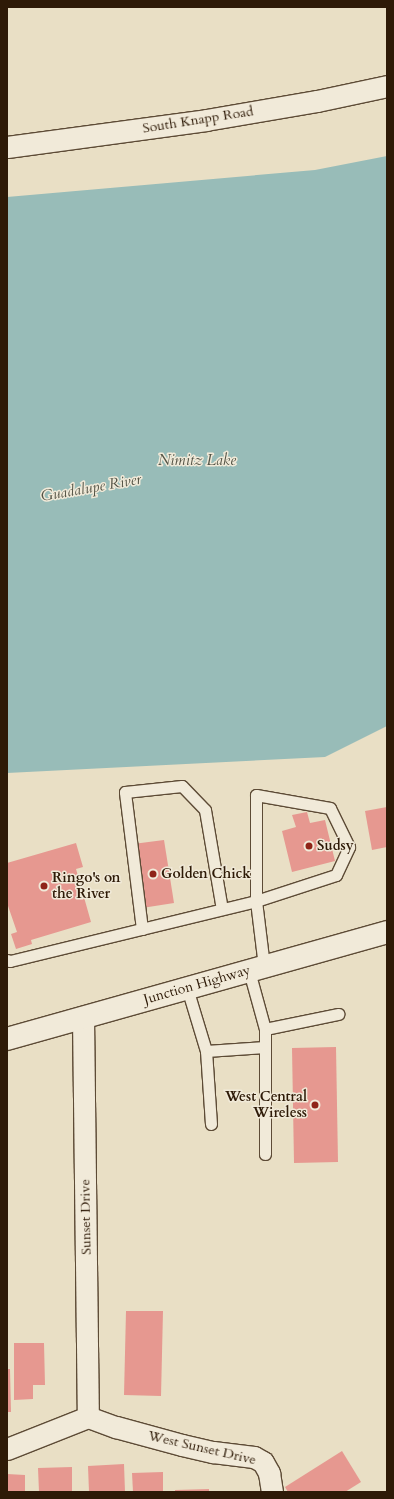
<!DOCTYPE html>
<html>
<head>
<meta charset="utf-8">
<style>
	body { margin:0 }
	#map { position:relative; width:394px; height:1499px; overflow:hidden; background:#e9dfc5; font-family:Cardo,serif }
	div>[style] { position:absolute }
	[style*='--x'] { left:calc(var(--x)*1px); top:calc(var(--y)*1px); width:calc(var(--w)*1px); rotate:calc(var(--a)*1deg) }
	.water>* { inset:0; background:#98bcb8 }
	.building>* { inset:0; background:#e69890 }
	.roads { filter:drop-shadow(1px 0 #5d4b36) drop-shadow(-1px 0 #5d4b36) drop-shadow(0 1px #5d4b36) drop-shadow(0 -1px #5d4b36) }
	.lane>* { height:11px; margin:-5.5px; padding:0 5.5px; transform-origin:5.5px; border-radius:5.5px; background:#f1ead9 }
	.street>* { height:21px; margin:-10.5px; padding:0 10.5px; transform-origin:10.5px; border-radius:10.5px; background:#f1ead9 }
	.secondary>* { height:22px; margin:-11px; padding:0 11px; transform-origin:11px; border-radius:11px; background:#f1ead9 }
	.dots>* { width:11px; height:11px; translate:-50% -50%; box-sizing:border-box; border:2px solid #f1ead9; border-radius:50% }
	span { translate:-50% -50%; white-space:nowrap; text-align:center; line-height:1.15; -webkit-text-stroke:3px #f1ead9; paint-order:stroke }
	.street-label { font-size:14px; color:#2e1a07 }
	.poi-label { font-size:14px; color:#2e1a07; font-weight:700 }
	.left { translate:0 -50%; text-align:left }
	.right { translate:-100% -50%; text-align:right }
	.water-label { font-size:15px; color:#535345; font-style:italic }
	.frame { position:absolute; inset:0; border:8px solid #2e1a07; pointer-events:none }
</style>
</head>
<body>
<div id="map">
	<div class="water">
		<i style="clip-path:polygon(387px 156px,387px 726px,325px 757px,7px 773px,7px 197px,315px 170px)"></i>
	</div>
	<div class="building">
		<i style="clip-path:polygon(387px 807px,387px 847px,372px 850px,365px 811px)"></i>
		<i style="clip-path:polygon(307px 812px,310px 823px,325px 820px,335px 861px,292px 872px,282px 831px,296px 827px,292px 815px)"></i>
		<i style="clip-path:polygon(164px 840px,174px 903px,142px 908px,133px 844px)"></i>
		<i style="clip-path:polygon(76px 843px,83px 867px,76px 869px,91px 922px,31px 940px,32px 944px,16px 949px,11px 934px,17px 932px,7px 903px,7px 863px)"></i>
		<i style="clip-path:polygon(336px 1047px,338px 1162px,294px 1163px,292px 1048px)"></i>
		<i style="clip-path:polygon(126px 1311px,163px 1311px,161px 1396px,124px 1395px)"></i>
		<i style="clip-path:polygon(14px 1343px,44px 1343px,45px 1385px,33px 1385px,33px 1399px,14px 1400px)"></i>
		<i style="clip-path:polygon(7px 1369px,10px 1369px,11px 1412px,7px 1412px)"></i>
		<i style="clip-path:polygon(342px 1451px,361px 1482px,345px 1492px,288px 1492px,285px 1487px)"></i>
		<i style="clip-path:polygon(124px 1464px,125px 1492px,89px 1492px,88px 1466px)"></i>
		<i style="clip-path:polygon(72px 1467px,72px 1492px,39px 1492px,38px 1468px)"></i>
		<i style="clip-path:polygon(163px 1472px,163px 1492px,133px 1492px,132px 1473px)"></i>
		<i style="clip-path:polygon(7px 1474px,25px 1475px,25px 1492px,7px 1492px)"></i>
		<i style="clip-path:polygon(209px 1489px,209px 1492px,175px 1492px,175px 1490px)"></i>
	</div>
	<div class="roads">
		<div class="lane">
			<i style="--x:142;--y:929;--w:138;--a:-97.1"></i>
			<i style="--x:125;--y:792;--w:57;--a:-6"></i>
			<i style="--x:182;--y:786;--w:33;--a:46"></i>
			<i style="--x:205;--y:810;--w:100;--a:80.3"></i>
			<i style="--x:7;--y:960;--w:3;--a:18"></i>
			<i style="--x:10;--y:961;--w:253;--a:-13.7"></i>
			<i style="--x:256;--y:901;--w:84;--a:-18"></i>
			<i style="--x:336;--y:875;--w:31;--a:-65"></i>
			<i style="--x:349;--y:847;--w:43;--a:-116"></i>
			<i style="--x:330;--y:808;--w:75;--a:-170"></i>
			<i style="--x:256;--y:795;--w:106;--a:90"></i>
			<i style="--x:256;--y:901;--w:65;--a:83"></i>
			<i style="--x:249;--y:971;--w:60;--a:74.6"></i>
			<i style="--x:265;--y:1029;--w:125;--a:90"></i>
			<i style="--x:187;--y:988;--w:66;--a:73.2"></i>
			<i style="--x:265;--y:1029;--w:75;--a:-11.6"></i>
			<i style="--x:211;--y:1124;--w:73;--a:-93.9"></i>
			<i style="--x:206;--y:1051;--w:59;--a:-3.9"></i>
		</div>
		<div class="street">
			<i style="--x:7;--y:147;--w:201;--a:-7.7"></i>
			<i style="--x:206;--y:120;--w:113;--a:-9.7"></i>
			<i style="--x:317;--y:101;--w:72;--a:-12.1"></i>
			<i style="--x:83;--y:1017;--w:400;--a:89.3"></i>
			<i style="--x:88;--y:1417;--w:30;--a:20"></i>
			<i style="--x:116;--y:1427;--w:68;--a:15.3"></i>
			<i style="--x:182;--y:1445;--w:32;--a:13"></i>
			<i style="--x:213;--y:1452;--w:41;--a:7"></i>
			<i style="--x:254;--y:1457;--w:10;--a:29"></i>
			<i style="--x:263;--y:1462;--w:13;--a:61"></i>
			<i style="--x:269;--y:1473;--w:19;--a:81"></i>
			<i style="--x:7;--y:1449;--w:87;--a:-21.6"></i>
		</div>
		<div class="secondary">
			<i style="--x:7;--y:1039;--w:395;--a:-15.7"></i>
		</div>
	</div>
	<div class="dots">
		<i style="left:309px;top:846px;background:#8f2418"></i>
		<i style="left:153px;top:874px;background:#8f2418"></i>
		<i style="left:44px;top:886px;background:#8f2418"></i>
		<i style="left:315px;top:1105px;background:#8f2418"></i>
	</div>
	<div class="street-label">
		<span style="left:198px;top:120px;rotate:-9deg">South Knapp Road</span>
		<span style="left:197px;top:985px;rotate:-16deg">Junction Highway</span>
		<span style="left:86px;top:1217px;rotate:-91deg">Sunset Drive</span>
		<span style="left:202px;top:1448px;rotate:13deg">West Sunset Drive</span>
	</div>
	<div class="poi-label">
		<span class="left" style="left:317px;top:846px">Sudsy</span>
		<span class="left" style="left:161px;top:874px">Golden Chick</span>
		<span class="left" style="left:52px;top:886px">Ringo's on<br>the River</span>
		<span class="right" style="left:307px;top:1105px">West Central<br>Wireless</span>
	</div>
	<div class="water-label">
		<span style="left:197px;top:461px">Nimitz Lake</span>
		<span style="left:91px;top:488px;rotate:-10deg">Guadalupe River</span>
	</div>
	<div class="frame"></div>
</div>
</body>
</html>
